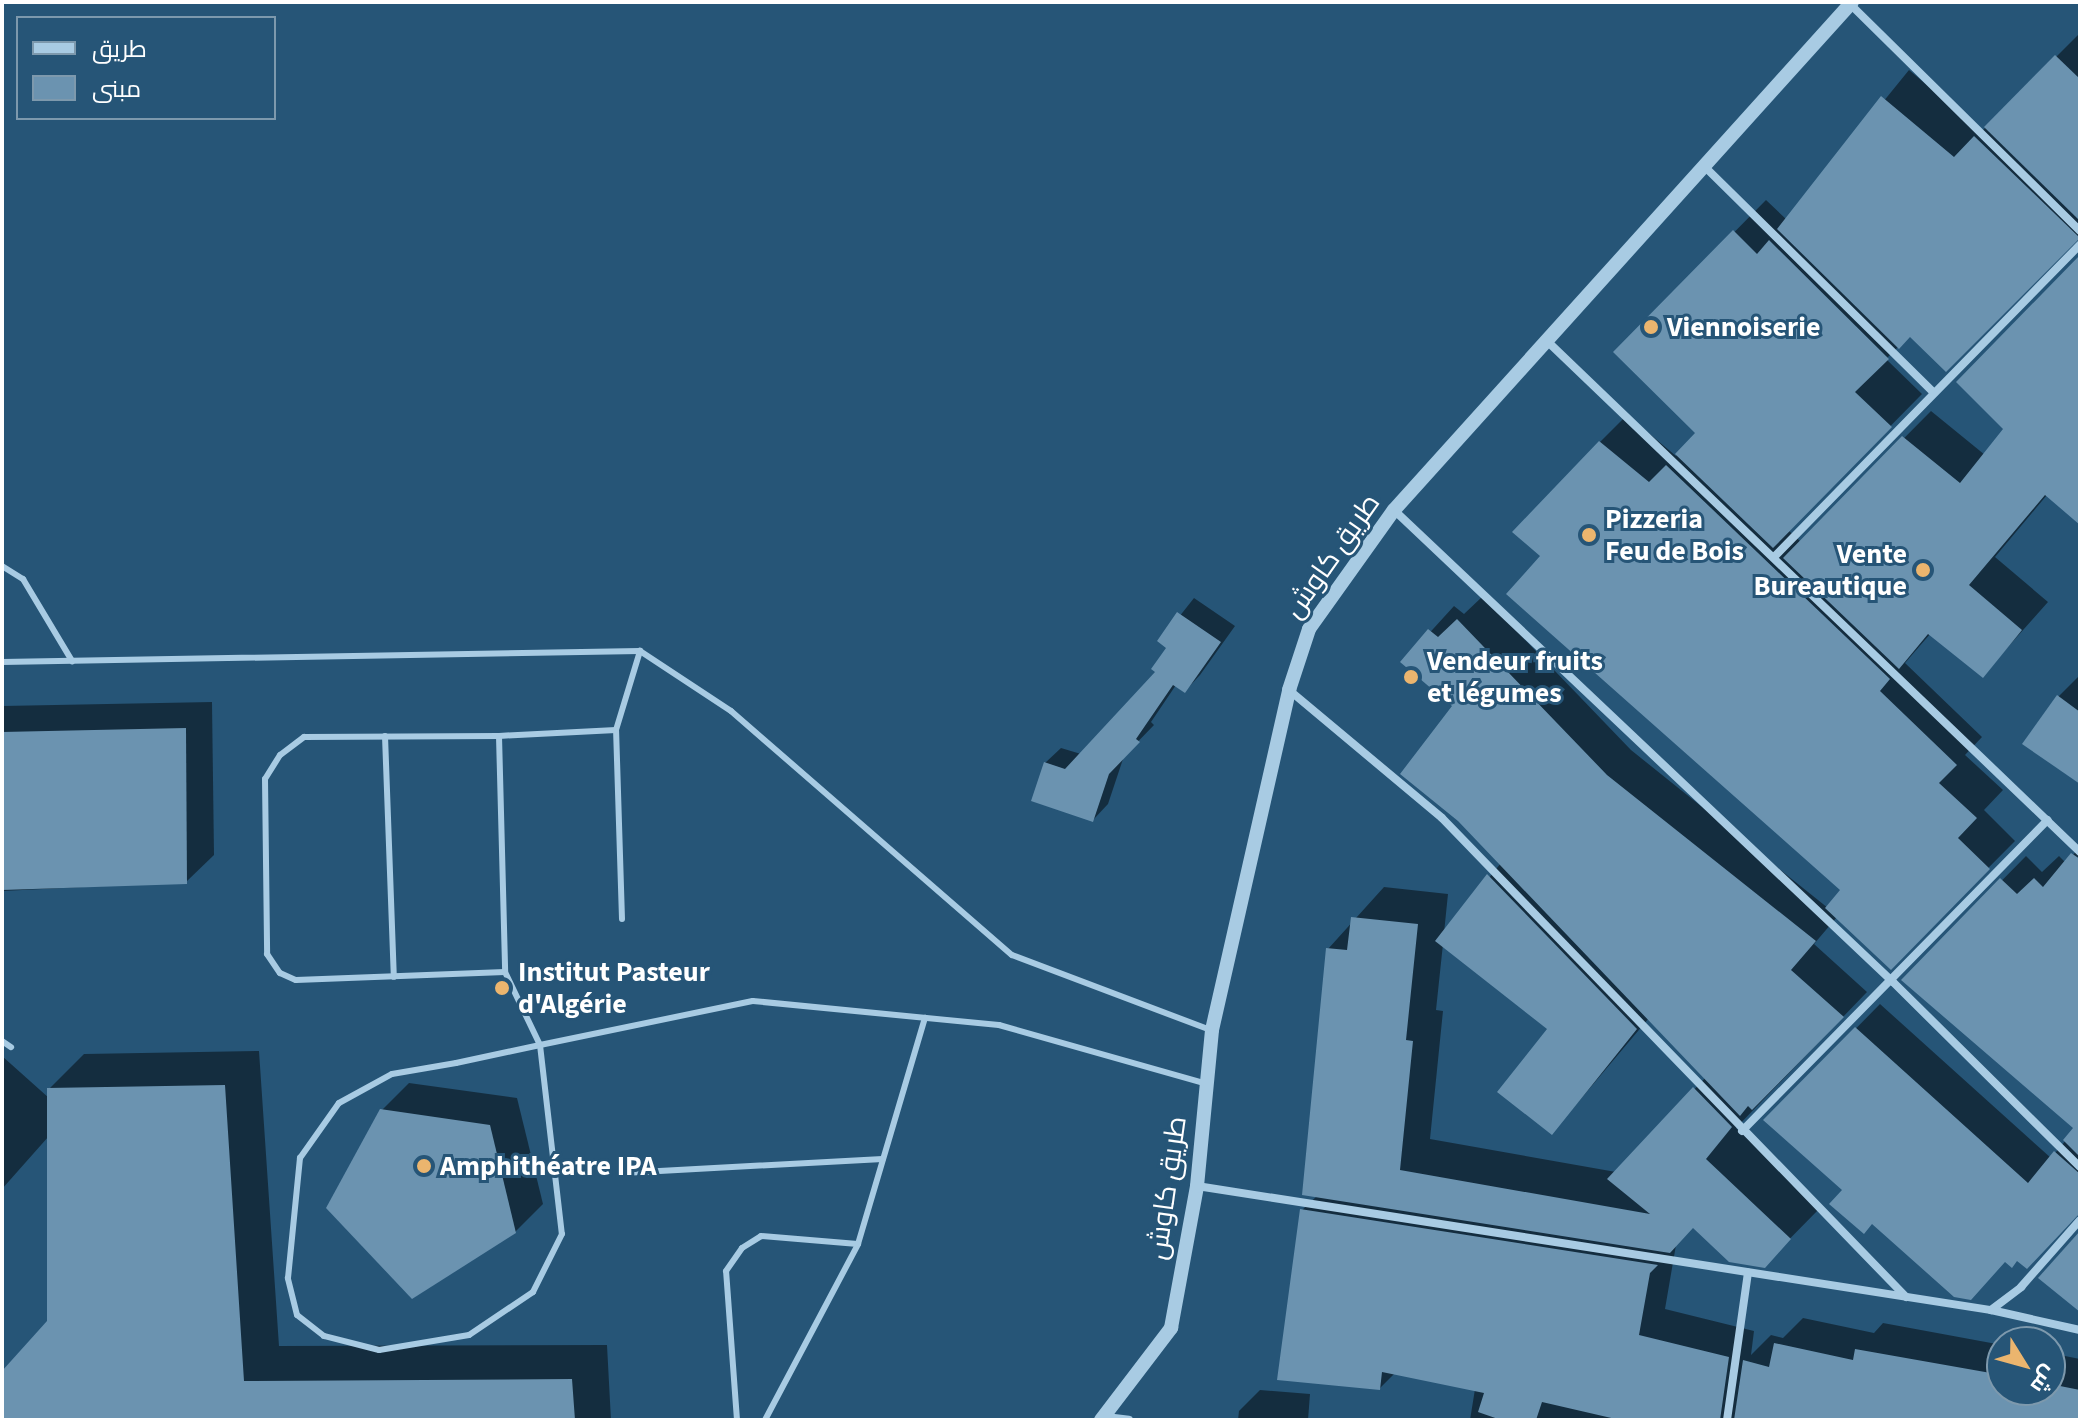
<!DOCTYPE html>
<html>
<head>
<meta charset="utf-8">
<style>
	body { margin:0 }
	#map { position:relative; width:2082px; height:1422px; overflow:hidden; background:#265577; font-family:"Source Sans 3",Cairo,sans-serif }
	div>[style] { position:absolute }
	[style*='--x'] { left:calc(var(--x)*1px); top:calc(var(--y)*1px); width:calc(var(--w)*1px); rotate:calc(var(--a)*1deg) }
	.shadow>* { inset:0; background:#0007 }
	.building>* { inset:0; background:#6b93b0 }
	.service>* { height:6px; margin:-3px; padding:0 3px; transform-origin:3px; border-radius:3px; background:#a8cbe3 }
	.minor>* { height:8px; margin:-4px; padding:0 4px; transform-origin:4px; border-radius:4px; background:#a8cbe3 }
	.tertiary>* { height:14px; margin:-7px; padding:0 7px; transform-origin:7px; border-radius:7px; background:#a8cbe3 }
	.dots>* { width:22px; height:22px; translate:-50% -50%; box-sizing:border-box; border:4px solid #265577; border-radius:50% }
	span { translate:-50% -50%; white-space:nowrap; text-align:center; line-height:1.15; -webkit-text-stroke:6px #265577; paint-order:stroke }
	.poi-label { font-size:28px; color:#fff; font-weight:700 }
	.left { translate:0 -50%; text-align:left }
	.right { translate:-100% -50%; text-align:right }
	.street-label { font-size:28px; color:#fff }
	.frame { position:absolute; inset:0; border:4px solid #fff; pointer-events:none }
	.legend { position:absolute; left:16px; top:16px; width:260px; height:104px; box-sizing:border-box; background:#265577; border:2px solid #7d99ad; margin:0; padding:10px 14px; list-style:none; font-size:24px; color:#fff }
	.legend li { display:flex; align-items:center; gap:16px; height:40px }
	.legend b { width:40px; border:2px solid #7d99ad }
	.north { position:absolute; left:1986px; top:1326px; width:80px; height:80px; box-sizing:border-box; background:#265577; border:2px solid #7d99ad; border-radius:50%; rotate:127deg; font-size:22px; font-weight:700; line-height:32px; text-align:center; color:#fff }
	.north::after { content:''; display:block; margin:auto; width:28px; height:36px; background:#ebb56e; clip-path:polygon(50% 0,100% 100%,50% 72%,0 100%) }
</style>
</head>
<body>
<div id="map">
	<div class="shadow">
		<i style="clip-path:polygon(evenodd,2080px 33px,2080px 239px,1911px 334px,1886px 359px,1922px 394px,1788px 530px,1801px 542px,1931px 411px,1985px 455px,2006px 429px,2080px 258px,2080px 522px,2047px 495px,1995px 557px,2048px 602px,1983px 675px,1931px 633px,1905px 663px,1982px 737px,1965px 755px,2003px 790px,1984px 810px,2015px 841px,1890px 967px,1837px 917px,1814px 944px,1867px 992px,1736px 1128px,1821px 1207px,1764px 1265px,1694px 1226px,1676px 1245px,1665px 1309px,1754px 1331px,1751px 1355px,1771px 1335px,1783px 1338px,1803px 1318px,1874px 1333px,1883px 1323px,2002px 1345px,2002px 1390px,2050px 1390px,2050px 1353px,2080px 1359px,2080px 1420px,1470px 1420px,1475px 1389px,1395px 1373px,1380px 1388px,1302px 1210px,1317px 1196px,1328px 949px,1384px 887px,1448px 894px,1444px 933px,1501px 863px,1455px 706px,1403px 662px,1454px 606px,1464px 614px,1483px 596px,1631px 750px,1828px 908px,1842px 890px,1543px 556px,1600px 442px,1627px 415px,1676px 456px,1698px 433px,1616px 352px,1766px 200px,1787px 220px,1909px 70px,1982px 131px,2080px 33px,1443px 944px,1550px 1029px,1552px 1133px,1649px 1018px,1706px 1077px,1616px 1172px,1430px 1139px,1443px 1011px,1436px 1010px,1443px 944px)"></i>
		<i style="clip-path:polygon(1194px 598px,1235px 626px,1200px 675px,1185px 691px,1176px 685px,1151px 722px,1154px 725px,1124px 756px,1108px 804px,1093px 820px,1045px 763px,1061px 748px,1081px 754px,1158px 672px,1169px 648px,1160px 641px)"></i>
		<i style="clip-path:polygon(2080px 675px,2080px 782px,2058px 697px)"></i>
		<i style="clip-path:polygon(212px 702px,214px 855px,186px 882px,2px 891px,2px 706px)"></i>
		<i style="clip-path:polygon(2080px 847px,2080px 1210px,2018px 1259px,2006px 1260px,1844px 1190px,1766px 1120px,1880px 1004px,2051px 1158px,2076px 1128px,1904px 980px,2026px 856px,2042px 872px,2059px 856px,2066px 863px)"></i>
		<i style="clip-path:polygon(259px 1051px,279px 1346px,607px 1345px,611px 1420px,38px 1420px,2px 1412px,2px 1374px,49px 1322px,49px 1136px,2px 1189px,2px 1056px,49px 1098px,49px 1089px,84px 1054px)"></i>
		<i style="clip-path:polygon(409px 1083px,517px 1098px,543px 1204px,515px 1232px,381px 1111px)"></i>
		<i style="clip-path:polygon(1260px 1390px,1310px 1394px,1308px 1420px,1238px 1420px,1239px 1411px)"></i>
	</div>
	<div class="building">
		<i style="clip-path:polygon(2055px 55px,2080px 79px,2080px 221px,1984px 127px)"></i>
		<i style="clip-path:polygon(1881px 96px,1954px 157px,1974px 136px,2080px 238px,1946px 372px,1910px 337px,1899px 349px,1777px 229px)"></i>
		<i style="clip-path:polygon(1733px 230px,1757px 254px,1769px 240px,1889px 359px,1855px 392px,1892px 427px,1773px 548px,1675px 454px,1695px 433px,1613px 352px)"></i>
		<i style="clip-path:polygon(2080px 255px,2080px 525px,2045px 495px,1969px 585px,2022px 630px,1983px 678px,1928px 634px,1899px 669px,1783px 558px,1902px 436px,1960px 483px,2003px 429px,1956px 382px)"></i>
		<i style="clip-path:polygon(1599px 441px,1649px 482px,1666px 465px,1890px 679px,1880px 691px,1957px 765px,1939px 783px,1977px 818px,1958px 838px,1990px 869px,1891px 970px,1825px 908px,1840px 890px,1506px 594px,1540px 556px,1512px 532px)"></i>
		<i style="clip-path:polygon(1177px 612px,1221px 642px,1185px 693px,1173px 685px,1136px 739px,1140px 742px,1109px 774px,1093px 822px,1031px 801px,1044px 762px,1065px 769px,1155px 672px,1151px 669px,1166px 648px,1157px 641px)"></i>
		<i style="clip-path:polygon(1457px 619px,1607px 775px,1816px 941px,1791px 970px,1844px 1017px,1752px 1110px,1748px 1106px,1740px 1116px,1458px 821px,1400px 774px,1452px 706px,1400px 662px,1428px 629px,1438px 637px)"></i>
		<i style="clip-path:polygon(2057px 695px,2080px 712px,2080px 784px,2022px 744px)"></i>
		<i style="clip-path:polygon(186px 728px,187px 884px,2px 890px,2px 732px)"></i>
		<i style="clip-path:polygon(2071px 853px,2080px 859px,2080px 1157px,2063px 1140px,2073px 1128px,1901px 980px,2000px 878px,2017px 894px,2034px 878px,2043px 887px)"></i>
		<i style="clip-path:polygon(1487px 874px,1637px 1029px,1552px 1135px,1497px 1092px,1547px 1029px,1435px 941px)"></i>
		<i style="clip-path:polygon(1351px 917px,1418px 924px,1406px 1040px,1413px 1041px,1400px 1170px,1650px 1214px,1607px 1179px,1693px 1087px,1732px 1127px,1706px 1159px,1791px 1239px,1765px 1268px,1729px 1262px,1693px 1228px,1670px 1253px,1302px 1195px,1326px 948px,1347px 950px)"></i>
		<i style="clip-path:polygon(1855px 1027px,2028px 1183px,2054px 1151px,2080px 1174px,2080px 1213px,2027px 1269px,2017px 1261px,2012px 1268px,2005px 1262px,1971px 1300px,1954px 1297px,1872px 1224px,1864px 1234px,1829px 1204px,1842px 1190px,1763px 1120px)"></i>
		<i style="clip-path:polygon(225px 1085px,244px 1381px,572px 1379px,575px 1420px,2px 1420px,2px 1371px,47px 1321px,47px 1088px)"></i>
		<i style="clip-path:polygon(380px 1109px,490px 1125px,516px 1233px,412px 1299px,326px 1208px)"></i>
		<i style="clip-path:polygon(1300px 1209px,1658px 1265px,1650px 1273px,1639px 1335px,1729px 1357px,1720px 1420px,1620px 1420px,1542px 1402px,1536px 1420px,1501px 1420px,1478px 1412px,1484px 1393px,1382px 1372px,1380px 1390px,1277px 1380px)"></i>
		<i style="clip-path:polygon(2080px 1231px,2080px 1312px,2038px 1278px)"></i>
		<i style="clip-path:polygon(1774px 1343px,1853px 1360px,1855px 1349px,2002px 1375px,2002px 1390px,2050px 1390px,2050px 1384px,2080px 1390px,2080px 1420px,1734px 1420px,1743px 1360px,1769px 1367px)"></i>
	</div>
	<div class="service">
		<i style="--x:2;--y:566;--w:25;--a:32"></i>
		<i style="--x:23;--y:579;--w:96;--a:59.1"></i>
		<i style="--x:2;--y:662;--w:638;--a:-0.99"></i>
		<i style="--x:640;--y:651;--w:109;--a:33.4"></i>
		<i style="--x:731;--y:711;--w:372;--a:41"></i>
		<i style="--x:1012;--y:955;--w:213;--a:20.7"></i>
		<i style="--x:616;--y:730;--w:117;--a:177.1"></i>
		<i style="--x:499;--y:736;--w:236;--a:88.5"></i>
		<i style="--x:505;--y:972;--w:81;--a:64.4"></i>
		<i style="--x:540;--y:1045;--w:190;--a:83.4"></i>
		<i style="--x:562;--y:1234;--w:65;--a:116.6"></i>
		<i style="--x:533;--y:1292;--w:77;--a:146.1"></i>
		<i style="--x:469;--y:1335;--w:91;--a:170.5"></i>
		<i style="--x:379;--y:1350;--w:57;--a:-165.7"></i>
		<i style="--x:324;--y:1336;--w:34;--a:-142"></i>
		<i style="--x:297;--y:1315;--w:38;--a:-104"></i>
		<i style="--x:288;--y:1278;--w:121;--a:-84.3"></i>
		<i style="--x:300;--y:1158;--w:67;--a:-54.7"></i>
		<i style="--x:339;--y:1103;--w:60;--a:-28.7"></i>
		<i style="--x:392;--y:1074;--w:65;--a:-9.8"></i>
		<i style="--x:456;--y:1063;--w:86;--a:-12.1"></i>
		<i style="--x:540;--y:1045;--w:217;--a:-11.7"></i>
		<i style="--x:753;--y:1001;--w:247;--a:5.6"></i>
		<i style="--x:999;--y:1025;--w:216;--a:15.8"></i>
		<i style="--x:385;--y:736;--w:241;--a:87.9"></i>
		<i style="--x:499;--y:736;--w:195;--a:179.7"></i>
		<i style="--x:304;--y:737;--w:30;--a:143"></i>
		<i style="--x:280;--y:755;--w:28;--a:122"></i>
		<i style="--x:265;--y:779;--w:175;--a:89.3"></i>
		<i style="--x:267;--y:954;--w:23;--a:56"></i>
		<i style="--x:280;--y:973;--w:17;--a:24"></i>
		<i style="--x:296;--y:980;--w:209;--a:-2.2"></i>
		<i style="--x:622;--y:919;--w:189;--a:-91.8"></i>
		<i style="--x:616;--y:730;--w:83;--a:-73.1"></i>
		<i style="--x:2;--y:1041;--w:11;--a:34"></i>
		<i style="--x:623;--y:1173;--w:260;--a:-3.1"></i>
		<i style="--x:737;--y:1420;--w:149;--a:-94.2"></i>
		<i style="--x:726;--y:1271;--w:28;--a:-55"></i>
		<i style="--x:742;--y:1248;--w:22;--a:-32"></i>
		<i style="--x:761;--y:1236;--w:97;--a:4.7"></i>
		<i style="--x:765;--y:1420;--w:199;--a:-62.1"></i>
		<i style="--x:858;--y:1244;--w:236;--a:-73.5"></i>
	</div>
	<div class="minor">
		<i style="--x:1850;--y:4;--w:323;--a:44.6"></i>
		<i style="--x:1703;--y:165;--w:323;--a:44.6"></i>
		<i style="--x:1546;--y:340;--w:740;--a:43.8"></i>
		<i style="--x:1394;--y:510;--w:687;--a:43.41"></i>
		<i style="--x:1893;--y:982;--w:263;--a:44.7"></i>
		<i style="--x:1775;--y:556;--w:436;--a:-45.6"></i>
		<i style="--x:1289;--y:690;--w:199;--a:39.9"></i>
		<i style="--x:1442;--y:818;--w:667;--a:45.91"></i>
		<i style="--x:1742;--y:1131;--w:436;--a:-45.5"></i>
		<i style="--x:1197;--y:1186;--w:804;--a:8.88"></i>
		<i style="--x:1991;--y:1310;--w:38;--a:-37"></i>
		<i style="--x:2021;--y:1287;--w:89;--a:-48.6"></i>
		<i style="--x:1991;--y:1310;--w:91;--a:12.7"></i>
		<i style="--x:1106;--y:1417;--w:23;--a:7"></i>
		<i style="--x:1727;--y:1420;--w:149;--a:-81.9"></i>
	</div>
	<div class="tertiary">
		<i style="--x:1101;--y:1420;--w:116;--a:-52.7"></i>
		<i style="--x:1171;--y:1328;--w:144;--a:-79.6"></i>
		<i style="--x:1197;--y:1186;--w:157;--a:-84.5"></i>
		<i style="--x:1212;--y:1030;--w:349;--a:-77.2"></i>
		<i style="--x:1289;--y:690;--w:64;--a:-71.8"></i>
		<i style="--x:1309;--y:629;--w:146;--a:-54.5"></i>
		<i style="--x:1394;--y:510;--w:684;--a:-47.96"></i>
	</div>
	<div class="dots">
		<i style="left:1651px;top:327px;background:#ebb56e"></i>
		<i style="left:1589px;top:535px;background:#ebb56e"></i>
		<i style="left:1923px;top:570px;background:#ebb56e"></i>
		<i style="left:1411px;top:677px;background:#ebb56e"></i>
		<i style="left:502px;top:988px;background:#ebb56e"></i>
		<i style="left:424px;top:1166px;background:#ebb56e"></i>
	</div>
	<div class="poi-label">
		<span class="left" style="left:1667px;top:327px">Viennoiserie</span>
		<span class="left" style="left:1605px;top:535px">Pizzeria<br>Feu de Bois</span>
		<span class="right" style="left:1907px;top:570px">Vente<br>Bureautique</span>
		<span class="left" style="left:1427px;top:677px">Vendeur fruits<br>et légumes</span>
		<span class="left" style="left:518px;top:988px">Institut Pasteur<br>d'Algérie</span>
		<span class="left" style="left:440px;top:1166px">Amphithéatre IPA</span>
	</div>
	<div class="street-label">
		<span style="left:1332px;top:556px;rotate:-55deg">طريق كاوش</span>
		<span style="left:1167px;top:1188px;rotate:-82deg">طريق كاوش</span>
	</div>
	<div class="frame"></div>
	<ul class="legend">
	<li><b style="height:10px;background:#a8cbe3"></b>طريق</li>
	<li><b style="height:22px;background:#6b93b0"></b>مبنى</li>
	</ul>
	<div class="north">ش</div>
</div>
</body>
</html>
